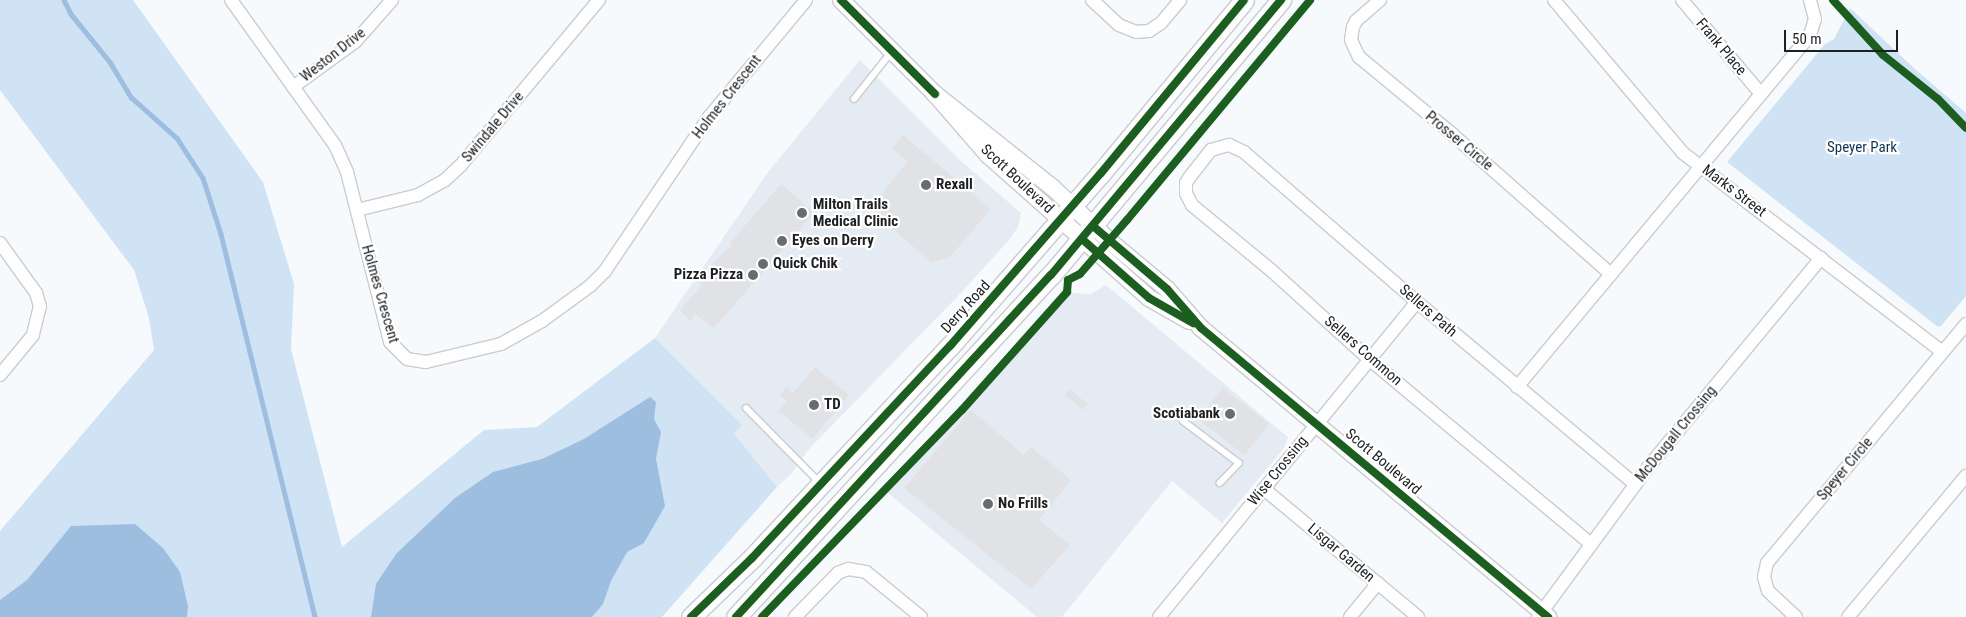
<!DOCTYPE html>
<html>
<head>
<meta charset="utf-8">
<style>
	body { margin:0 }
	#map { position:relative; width:1966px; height:617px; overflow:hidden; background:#f7fafd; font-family:"Roboto Condensed",sans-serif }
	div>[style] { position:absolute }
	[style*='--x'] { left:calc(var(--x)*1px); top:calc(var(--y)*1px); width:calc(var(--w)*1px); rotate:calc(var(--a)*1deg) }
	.built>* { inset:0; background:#e4ebf3 }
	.green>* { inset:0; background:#d0e3f5 }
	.water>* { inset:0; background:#9dbedf }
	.stream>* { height:4.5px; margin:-2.25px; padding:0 2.25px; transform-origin:2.25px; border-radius:2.25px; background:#9dbedf }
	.building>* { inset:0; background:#e0e2e5 }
	.roads { filter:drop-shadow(1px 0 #cacccf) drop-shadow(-1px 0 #cacccf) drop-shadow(0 1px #cacccf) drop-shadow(0 -1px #cacccf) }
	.service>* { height:6px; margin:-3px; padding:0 3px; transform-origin:3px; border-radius:3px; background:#fefeff }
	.minor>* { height:12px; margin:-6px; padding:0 6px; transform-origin:6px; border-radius:6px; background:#fefeff }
	.tertiary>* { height:16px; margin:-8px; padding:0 8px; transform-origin:8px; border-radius:8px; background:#fefeff }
	.secondary>* { height:19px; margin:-9.5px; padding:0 9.5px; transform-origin:9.5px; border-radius:9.5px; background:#fefeff }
	.cycleway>* { height:8px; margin:-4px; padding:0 4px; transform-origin:4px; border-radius:4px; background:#1b5e20 }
	.dots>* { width:14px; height:14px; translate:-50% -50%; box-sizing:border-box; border:2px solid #fff; border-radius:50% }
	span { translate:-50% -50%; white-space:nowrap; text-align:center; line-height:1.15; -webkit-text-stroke:4.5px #fff; paint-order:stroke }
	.street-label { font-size:15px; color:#1d1f21 }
	.park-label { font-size:15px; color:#103352 }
	.poi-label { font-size:15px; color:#1d1f21; font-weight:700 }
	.left { translate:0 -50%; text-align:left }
	.right { translate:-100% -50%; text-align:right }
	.scale { position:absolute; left:1784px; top:30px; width:114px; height:22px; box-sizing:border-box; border:2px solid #1d1f21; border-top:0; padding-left:6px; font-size:15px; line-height:18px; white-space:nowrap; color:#1d1f21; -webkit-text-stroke:4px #fff; paint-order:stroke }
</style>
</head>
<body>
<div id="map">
	<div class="built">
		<i style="clip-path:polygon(860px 60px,961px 161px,1021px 213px,1018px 227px,1008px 241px,960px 294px,809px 449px,792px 473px,777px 487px,733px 434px,741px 425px,655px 338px,768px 172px)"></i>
		<i style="clip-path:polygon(1106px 285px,1288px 437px,1284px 448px,1222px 523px,1172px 481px,1062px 617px,1037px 617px,887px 492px,1026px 344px,1070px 293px,1091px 294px)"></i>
	</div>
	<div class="green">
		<i style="clip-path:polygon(0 0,133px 0,263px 182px,294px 284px,291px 349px,342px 547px,484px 430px,537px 427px,655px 338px,742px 425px,734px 434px,777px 487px,662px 617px,0 617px,0 531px,154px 350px,149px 318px,134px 270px,0 90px)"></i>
		<i style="clip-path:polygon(1850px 8px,1915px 69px,1966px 113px,1966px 296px,1941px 326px,1938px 327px,1727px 162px,1825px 44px,1834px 39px)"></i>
	</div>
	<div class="water">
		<i style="clip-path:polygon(650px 397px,656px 402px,654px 419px,661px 432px,656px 459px,665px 506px,644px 543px,627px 552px,611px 581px,603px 604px,592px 617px,371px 617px,376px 584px,396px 554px,455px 498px,493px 472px,542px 459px,584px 439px)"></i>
		<i style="clip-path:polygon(135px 524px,163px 548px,180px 572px,188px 606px,187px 617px,0 617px,0 600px,27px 580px,71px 526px)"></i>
	</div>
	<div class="stream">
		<i style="--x:64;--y:0;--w:16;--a:63"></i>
		<i style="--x:71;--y:14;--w:62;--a:50.9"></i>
		<i style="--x:110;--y:62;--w:41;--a:59"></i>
		<i style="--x:131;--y:97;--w:62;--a:41.7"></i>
		<i style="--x:177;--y:138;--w:48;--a:57"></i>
		<i style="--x:203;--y:178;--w:59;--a:72.2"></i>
		<i style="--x:221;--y:234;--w:394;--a:76.2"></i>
	</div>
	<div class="building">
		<i style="clip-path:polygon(903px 135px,991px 209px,950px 257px,931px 262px,870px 209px,908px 161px,892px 149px)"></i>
		<i style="clip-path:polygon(781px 184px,814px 213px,714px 328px,695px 314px,690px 321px,680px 310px,702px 286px,699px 283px,715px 265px,713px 263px,732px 245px,730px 243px)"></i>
		<i style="clip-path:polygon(815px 367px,849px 395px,812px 439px,779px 411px,787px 401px,780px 395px,786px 387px,793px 393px)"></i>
		<i style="clip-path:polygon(1223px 388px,1269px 424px,1244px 455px,1198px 419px)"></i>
		<i style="clip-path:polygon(1069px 389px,1088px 404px,1083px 410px,1065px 395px)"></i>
		<i style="clip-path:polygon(971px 410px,1024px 455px,1031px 447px,1071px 480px,1039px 520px,1070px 545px,1031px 589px,904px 488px)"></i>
	</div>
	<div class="roads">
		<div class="service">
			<i style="--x:854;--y:99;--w:61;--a:-51.6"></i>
			<i style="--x:746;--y:408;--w:104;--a:45.4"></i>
			<i style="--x:1183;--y:421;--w:70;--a:36.9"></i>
			<i style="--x:1239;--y:463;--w:28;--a:134"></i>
		</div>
		<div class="minor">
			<i style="--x:231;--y:0;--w:178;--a:54.4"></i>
			<i style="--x:335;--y:145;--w:30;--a:66"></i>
			<i style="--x:347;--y:172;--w:175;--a:75.8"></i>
			<i style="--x:390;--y:342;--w:24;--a:45"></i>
			<i style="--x:407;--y:359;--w:19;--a:9"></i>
			<i style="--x:426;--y:362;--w:77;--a:-13.5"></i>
			<i style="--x:501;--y:344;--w:47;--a:-29.3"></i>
			<i style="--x:542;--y:321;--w:59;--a:-36.1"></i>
			<i style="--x:590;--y:286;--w:21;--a:-45"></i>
			<i style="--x:605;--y:271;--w:186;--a:-56"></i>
			<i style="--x:709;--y:117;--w:152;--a:-50.3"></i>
			<i style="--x:1092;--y:0;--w:37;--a:43"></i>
			<i style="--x:1119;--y:25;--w:18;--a:22"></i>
			<i style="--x:1136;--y:32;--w:13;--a:-4"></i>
			<i style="--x:1149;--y:31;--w:14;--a:-34"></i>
			<i style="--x:1161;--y:23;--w:30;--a:-50"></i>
			<i style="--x:1380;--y:0;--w:32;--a:139"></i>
			<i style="--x:1356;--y:21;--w:7;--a:117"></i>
			<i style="--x:1353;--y:27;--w:13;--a:99"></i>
			<i style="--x:1351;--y:40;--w:19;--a:65"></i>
			<i style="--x:1359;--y:57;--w:121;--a:39.6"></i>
			<i style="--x:1452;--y:134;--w:212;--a:41.4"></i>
			<i style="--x:1554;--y:0;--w:200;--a:49.9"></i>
			<i style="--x:1683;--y:153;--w:327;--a:37.5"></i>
			<i style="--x:1682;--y:0;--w:123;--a:50"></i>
			<i style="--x:293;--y:87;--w:77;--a:-36"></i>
			<i style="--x:355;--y:42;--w:56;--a:-48.6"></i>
			<i style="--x:357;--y:210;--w:63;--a:-13.8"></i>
			<i style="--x:418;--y:195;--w:31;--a:-29"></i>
			<i style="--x:445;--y:180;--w:22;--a:-43"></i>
			<i style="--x:461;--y:165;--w:215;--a:-50.1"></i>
			<i style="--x:0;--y:243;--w:62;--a:54.2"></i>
			<i style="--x:36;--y:293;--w:14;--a:73"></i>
			<i style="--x:40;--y:306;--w:30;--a:104"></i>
			<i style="--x:33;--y:335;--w:52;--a:129.5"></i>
			<i style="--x:1517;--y:387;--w:458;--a:-50.2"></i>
			<i style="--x:1810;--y:35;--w:17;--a:-73"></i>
			<i style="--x:1815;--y:19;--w:20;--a:-105"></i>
			<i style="--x:1264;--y:489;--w:200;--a:39.7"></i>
			<i style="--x:1591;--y:544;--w:289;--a:-140.2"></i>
			<i style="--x:1369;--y:359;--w:131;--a:-137.8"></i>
			<i style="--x:1272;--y:271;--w:104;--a:-140.5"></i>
			<i style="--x:1192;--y:205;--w:13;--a:-117"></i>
			<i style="--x:1186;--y:193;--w:10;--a:-90"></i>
			<i style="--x:1186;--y:183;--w:6;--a:-59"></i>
			<i style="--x:1189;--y:178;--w:36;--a:-52"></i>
			<i style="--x:1211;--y:150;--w:19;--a:-16"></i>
			<i style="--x:1229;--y:145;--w:17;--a:25"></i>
			<i style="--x:1244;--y:152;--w:229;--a:40.9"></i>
			<i style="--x:1417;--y:302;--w:284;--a:39.9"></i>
			<i style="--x:795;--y:617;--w:62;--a:-45.7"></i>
			<i style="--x:838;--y:573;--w:11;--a:-22"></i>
			<i style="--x:848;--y:569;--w:18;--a:9"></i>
			<i style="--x:866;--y:572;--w:71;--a:39.3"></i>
			<i style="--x:1159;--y:617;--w:407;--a:-50.7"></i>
			<i style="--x:1350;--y:617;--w:44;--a:-50.5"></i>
			<i style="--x:1538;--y:617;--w:187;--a:-53.7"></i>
			<i style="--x:1649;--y:466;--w:270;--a:-50.4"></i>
			<i style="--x:1796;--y:617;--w:38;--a:-137"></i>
			<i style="--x:1768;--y:591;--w:15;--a:-106"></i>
			<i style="--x:1764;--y:577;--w:14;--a:-78"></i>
			<i style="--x:1767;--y:563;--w:311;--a:-50.2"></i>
			<i style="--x:1848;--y:617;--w:184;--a:-50.1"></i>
		</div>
		<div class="tertiary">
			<i style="--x:841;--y:0;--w:133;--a:45"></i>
			<i style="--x:935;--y:94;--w:81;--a:49"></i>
			<i style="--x:988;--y:155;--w:215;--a:41.6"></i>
			<i style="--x:1149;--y:298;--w:46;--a:29.9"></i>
			<i style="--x:935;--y:94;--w:149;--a:38.5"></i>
			<i style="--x:1052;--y:187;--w:83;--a:43.1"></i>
			<i style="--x:1113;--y:244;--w:70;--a:39.8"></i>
			<i style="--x:1167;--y:289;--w:52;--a:48.9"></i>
			<i style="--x:1201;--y:328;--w:452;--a:39.8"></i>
		</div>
		<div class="secondary">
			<i style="--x:691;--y:617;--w:85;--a:-44"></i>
			<i style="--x:752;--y:558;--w:290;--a:-47"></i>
			<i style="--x:950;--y:346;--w:230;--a:-48.9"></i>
			<i style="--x:1101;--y:173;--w:224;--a:-50.4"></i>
			<i style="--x:736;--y:617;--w:465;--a:-47.4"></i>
			<i style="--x:1051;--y:275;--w:359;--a:-50.1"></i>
		</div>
	</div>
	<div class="cycleway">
		<i style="--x:841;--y:0;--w:133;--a:45"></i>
		<i style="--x:1833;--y:0;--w:74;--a:47.7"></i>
		<i style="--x:1883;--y:55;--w:70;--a:38.7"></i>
		<i style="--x:1938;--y:99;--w:40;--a:46"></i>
		<i style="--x:1093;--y:226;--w:97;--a:40.4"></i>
		<i style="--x:1167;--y:289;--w:52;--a:48.9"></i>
		<i style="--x:1201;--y:328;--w:452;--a:39.8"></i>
		<i style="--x:1082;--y:239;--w:89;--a:41.4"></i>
		<i style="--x:1149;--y:298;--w:51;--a:29.6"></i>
		<i style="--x:691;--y:617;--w:85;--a:-44"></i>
		<i style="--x:752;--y:558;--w:290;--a:-47"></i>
		<i style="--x:950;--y:346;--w:230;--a:-48.9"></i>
		<i style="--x:1101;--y:173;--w:224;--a:-50.4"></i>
		<i style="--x:736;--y:617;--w:465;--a:-47.4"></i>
		<i style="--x:1051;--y:275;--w:359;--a:-50.1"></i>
		<i style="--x:762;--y:617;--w:288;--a:-46"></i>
		<i style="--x:962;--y:410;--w:158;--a:-48.3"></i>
		<i style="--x:1067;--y:292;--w:12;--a:-85"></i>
		<i style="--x:1068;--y:280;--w:13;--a:-27"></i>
		<i style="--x:1080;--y:274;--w:72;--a:-49"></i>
		<i style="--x:1127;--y:220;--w:286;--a:-50.2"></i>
	</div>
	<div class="dots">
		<i style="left:926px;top:185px;background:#696c6e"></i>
		<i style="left:802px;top:213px;background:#696c6e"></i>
		<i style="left:782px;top:241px;background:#696c6e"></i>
		<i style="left:763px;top:264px;background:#696c6e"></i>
		<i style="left:753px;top:275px;background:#696c6e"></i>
		<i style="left:814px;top:405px;background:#696c6e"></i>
		<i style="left:1230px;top:414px;background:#696c6e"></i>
		<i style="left:988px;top:504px;background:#696c6e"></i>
	</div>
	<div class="street-label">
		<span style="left:1721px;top:47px;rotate:50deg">Frank Place</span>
		<span style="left:333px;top:55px;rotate:-38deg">Weston Drive</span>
		<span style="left:727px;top:97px;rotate:-52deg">Holmes Crescent</span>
		<span style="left:493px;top:127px;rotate:-50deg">Swindale Drive</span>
		<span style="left:1459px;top:141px;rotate:40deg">Prosser Circle</span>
		<span style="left:1017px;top:179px;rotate:43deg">Scott Boulevard</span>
		<span style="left:1734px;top:191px;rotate:37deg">Marks Street</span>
		<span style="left:380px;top:294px;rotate:74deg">Holmes Crescent</span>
		<span style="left:966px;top:307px;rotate:-48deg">Derry Road</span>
		<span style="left:1428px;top:311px;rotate:41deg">Sellers Path</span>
		<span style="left:1363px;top:351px;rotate:41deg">Sellers Common</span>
		<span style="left:1676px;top:434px;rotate:-51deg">McDougall Crossing</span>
		<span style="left:1383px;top:462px;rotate:40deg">Scott Boulevard</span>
		<span style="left:1845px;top:469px;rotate:-50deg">Speyer Circle</span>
		<span style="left:1278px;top:471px;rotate:-51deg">Wise Crossing</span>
		<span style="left:1341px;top:553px;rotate:40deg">Lisgar Garden</span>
	</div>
	<div class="park-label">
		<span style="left:1862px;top:148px">Speyer Park</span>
	</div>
	<div class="poi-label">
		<span class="left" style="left:936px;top:185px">Rexall</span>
		<span class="left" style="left:813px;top:213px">Milton Trails<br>Medical Clinic</span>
		<span class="left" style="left:792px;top:241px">Eyes on Derry</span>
		<span class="left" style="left:773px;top:264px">Quick Chik</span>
		<span class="right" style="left:743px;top:275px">Pizza Pizza</span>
		<span class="left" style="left:824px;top:405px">TD</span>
		<span class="right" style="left:1220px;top:414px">Scotiabank</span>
		<span class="left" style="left:998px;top:504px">No Frills</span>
	</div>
	<div class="scale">50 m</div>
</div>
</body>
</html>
